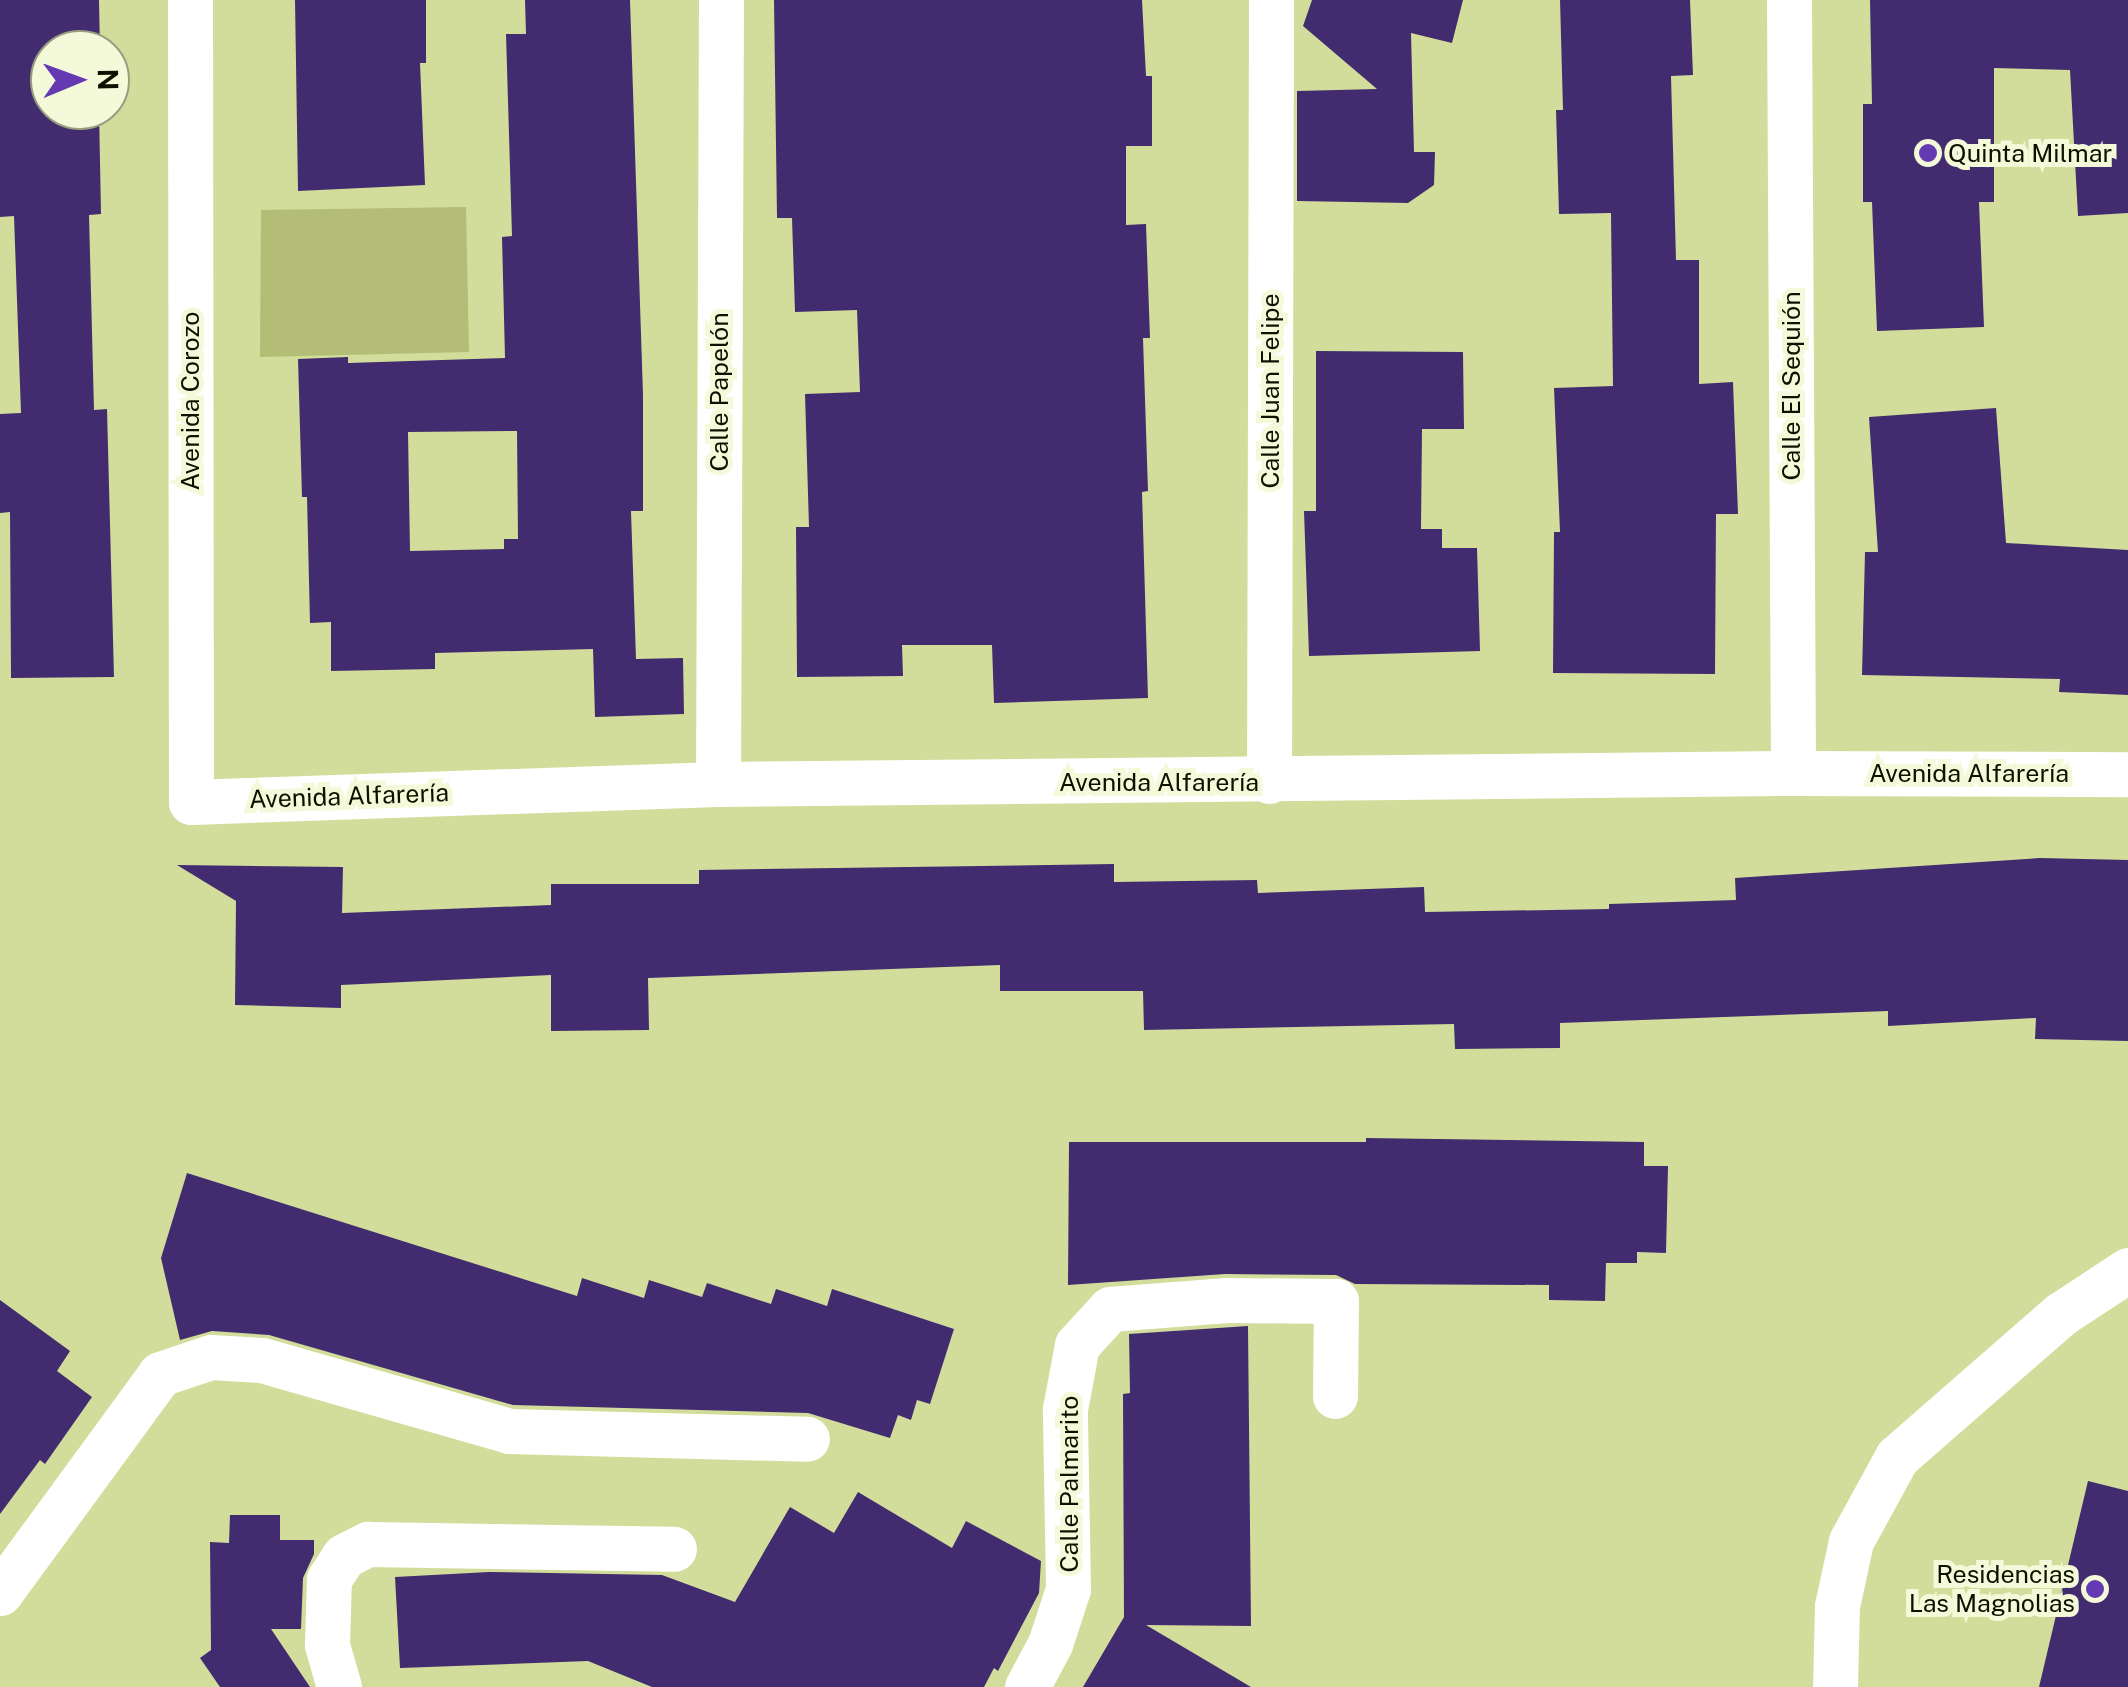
<!DOCTYPE html>
<html>
<head>
<meta charset="utf-8">
<style>
	body { margin:0 }
	#map { position:relative; width:2128px; height:1687px; overflow:hidden; background:#d2dd9b; font-family:"Public Sans",sans-serif }
	div>[style] { position:absolute }
	[style*='--x'] { left:calc(var(--x)*1px); top:calc(var(--y)*1px); width:calc(var(--w)*1px); rotate:calc(var(--a)*1deg) }
	.green>* { inset:0; background:#b3bd76 }
	.building>* { inset:0; background:#422c6f }
	.street>* { height:45px; margin:-22.5px; padding:0 22.5px; transform-origin:22.5px; border-radius:22.5px; background:#fff }
	.dots>* { width:28px; height:28px; translate:-50% -50%; box-sizing:border-box; border:5px solid #f4fad9; border-radius:50% }
	span { translate:-50% -50%; white-space:nowrap; text-align:center; line-height:1.15; -webkit-text-stroke:10px #f4fad9; paint-order:stroke }
	.poi-label { font-size:25px; color:#0f1100 }
	.left { translate:0 -50%; text-align:left }
	.right { translate:-100% -50%; text-align:right }
	.street-label { font-size:25px; color:#0f1100 }
	.north { position:absolute; left:30px; top:30px; width:100px; height:100px; box-sizing:border-box; background:#f4fad9; border:2px solid #989d82; border-radius:50%; rotate:89deg; font-size:28px; font-weight:700; line-height:40px; text-align:center; color:#0f1100 }
	.north::after { content:''; display:block; margin:auto; width:35px; height:45px; background:#6539b1; clip-path:polygon(50% 0,100% 100%,50% 72%,0 100%) }
</style>
</head>
<body>
<div id="map">
	<div class="green">
		<i style="clip-path:polygon(466px 207px,469px 352px,260px 357px,261px 210px)"></i>
	</div>
	<div class="building">
		<i style="clip-path:polygon(0 0,99px 0,100px 50px,50px 50px,50px 110px,99px 110px,101px 214px,89px 215px,94px 410px,107px 409px,114px 677px,11px 678px,10px 512px,0 513px,0 414px,21px 413px,14px 216px,0 217px)"></i>
		<i style="clip-path:polygon(295px 0,426px 0,426px 63px,420px 63px,425px 185px,298px 191px)"></i>
		<i style="clip-path:polygon(evenodd,525px 0,630px 0,643px 395px,643px 511px,631px 511px,636px 659px,683px 658px,684px 714px,595px 717px,593px 649px,435px 653px,435px 669px,331px 671px,331px 622px,310px 623px,307px 497px,302px 497px,298px 359px,348px 357px,348px 363px,505px 358px,502px 237px,512px 236px,506px 34px,526px 34px,525px 0,517px 431px,518px 539px,504px 539px,504px 549px,410px 551px,408px 432px,517px 431px)"></i>
		<i style="clip-path:polygon(774px 0,1142px 0,1146px 76px,1152px 76px,1152px 146px,1126px 146px,1126px 225px,1146px 224px,1150px 338px,1143px 338px,1148px 491px,1142px 492px,1148px 698px,994px 703px,992px 645px,902px 645px,903px 676px,797px 677px,796px 527px,809px 527px,805px 394px,860px 392px,857px 310px,795px 312px,792px 218px,777px 218px)"></i>
		<i style="clip-path:polygon(1312px 0,1463px 0,1452px 43px,1411px 33px,1414px 152px,1435px 152px,1434px 185px,1408px 203px,1297px 201px,1297px 91px,1377px 89px,1303px 26px)"></i>
		<i style="clip-path:polygon(1560px 0,1690px 0,1693px 75px,1671px 76px,1676px 260px,1699px 260px,1699px 384px,1733px 382px,1738px 514px,1716px 514px,1715px 674px,1553px 673px,1554px 532px,1560px 532px,1554px 388px,1613px 386px,1611px 213px,1559px 214px,1556px 110px,1563px 110px)"></i>
		<i style="clip-path:polygon(1870px 0,2128px 0,2128px 213px,2078px 216px,2070px 70px,1994px 68px,1994px 202px,1979px 202px,1984px 327px,1877px 331px,1872px 202px,1863px 202px,1863px 104px,1872px 104px)"></i>
		<i style="clip-path:polygon(1316px 351px,1463px 352px,1464px 429px,1422px 429px,1421px 529px,1442px 529px,1442px 548px,1477px 548px,1480px 651px,1309px 656px,1304px 511px,1316px 511px)"></i>
		<i style="clip-path:polygon(1996px 408px,2006px 543px,2128px 550px,2128px 695px,2059px 692px,2060px 679px,1862px 675px,1865px 552px,1878px 552px,1869px 417px)"></i>
		<i style="clip-path:polygon(2040px 858px,2128px 860px,2128px 1041px,2035px 1039px,2036px 1018px,1888px 1026px,1888px 1011px,1560px 1023px,1560px 1048px,1455px 1049px,1454px 1024px,1144px 1030px,1143px 991px,1000px 991px,1000px 965px,648px 978px,649px 1030px,551px 1031px,551px 975px,341px 985px,341px 1008px,235px 1005px,236px 901px,177px 865px,343px 867px,342px 913px,551px 905px,551px 884px,699px 884px,699px 870px,1114px 864px,1114px 882px,1257px 880px,1258px 893px,1424px 887px,1425px 912px,1609px 909px,1609px 904px,1736px 900px,1735px 878px)"></i>
		<i style="clip-path:polygon(1366px 1138px,1644px 1142px,1644px 1166px,1668px 1166px,1666px 1253px,1637px 1252px,1637px 1263px,1606px 1263px,1605px 1301px,1549px 1300px,1549px 1285px,1355px 1284px,1336px 1275px,1225px 1274px,1068px 1285px,1069px 1142px,1366px 1142px)"></i>
		<i style="clip-path:polygon(187px 1173px,577px 1296px,582px 1278px,644px 1298px,649px 1280px,702px 1297px,707px 1283px,771px 1304px,776px 1289px,827px 1306px,832px 1289px,954px 1329px,930px 1404px,917px 1400px,911px 1420px,898px 1415px,890px 1438px,808px 1413px,513px 1405px,269px 1335px,212px 1331px,180px 1340px,161px 1258px)"></i>
		<i style="clip-path:polygon(0 1300px,70px 1351px,57px 1371px,92px 1397px,45px 1464px,40px 1460px,0 1514px)"></i>
		<i style="clip-path:polygon(1248px 1326px,1251px 1626px,1146px 1625px,1251px 1687px,1083px 1687px,1124px 1617px,1123px 1394px,1130px 1393px,1129px 1334px)"></i>
		<i style="clip-path:polygon(2088px 1481px,2128px 1491px,2128px 1687px,2039px 1687px)"></i>
		<i style="clip-path:polygon(858px 1492px,952px 1548px,966px 1521px,1041px 1561px,1039px 1593px,998px 1671px,994px 1668px,984px 1687px,652px 1687px,588px 1661px,400px 1668px,395px 1577px,489px 1572px,662px 1575px,735px 1602px,790px 1507px,834px 1533px)"></i>
		<i style="clip-path:polygon(230px 1515px,280px 1515px,280px 1540px,314px 1540px,314px 1554px,303px 1578px,301px 1629px,271px 1629px,310px 1687px,220px 1687px,200px 1658px,211px 1650px,210px 1542px,229px 1543px)"></i>
	</div>
	<div class="street">
		<i style="--x:190;--y:0;--w:802;--a:89.93"></i>
		<i style="--x:191;--y:802;--w:527;--a:-1.96"></i>
		<i style="--x:718;--y:784;--w:1075;--a:-0.59"></i>
		<i style="--x:1793;--y:773;--w:335;--a:0.2"></i>
		<i style="--x:1789;--y:0;--w:773;--a:89.7"></i>
		<i style="--x:1269;--y:781;--w:781;--a:-89.85"></i>
		<i style="--x:718;--y:784;--w:784;--a:-89.78"></i>
		<i style="--x:0;--y:1593;--w:271;--a:-53.8"></i>
		<i style="--x:160;--y:1374;--w:54;--a:-18.4"></i>
		<i style="--x:211;--y:1357;--w:51;--a:3.4"></i>
		<i style="--x:262;--y:1360;--w:257;--a:16"></i>
		<i style="--x:509;--y:1431;--w:298;--a:1.5"></i>
		<i style="--x:339;--y:1687;--w:44;--a:-105.9"></i>
		<i style="--x:327;--y:1645;--w:66;--a:-88.3"></i>
		<i style="--x:329;--y:1579;--w:27;--a:-57"></i>
		<i style="--x:344;--y:1556;--w:27;--a:-27"></i>
		<i style="--x:368;--y:1544;--w:306;--a:0.9"></i>
		<i style="--x:1027;--y:1687;--w:49;--a:-61.9"></i>
		<i style="--x:1050;--y:1644;--w:58;--a:-71.9"></i>
		<i style="--x:1068;--y:1589;--w:180;--a:-91"></i>
		<i style="--x:1065;--y:1409;--w:65;--a:-79.4"></i>
		<i style="--x:1077;--y:1345;--w:49;--a:-47.5"></i>
		<i style="--x:1110;--y:1309;--w:117;--a:-4.4"></i>
		<i style="--x:1227;--y:1300;--w:109;--a:0.5"></i>
		<i style="--x:1336;--y:1301;--w:95;--a:90.6"></i>
		<i style="--x:1835;--y:1687;--w:81;--a:-88.6"></i>
		<i style="--x:1837;--y:1606;--w:66;--a:-77.8"></i>
		<i style="--x:1851;--y:1541;--w:96;--a:-61.3"></i>
		<i style="--x:1897;--y:1457;--w:218;--a:-41.1"></i>
		<i style="--x:2061;--y:1314;--w:80;--a:-33.3"></i>
	</div>
	<div class="dots">
		<i style="left:1928px;top:153px;background:#6539b1"></i>
		<i style="left:2095px;top:1589px;background:#6539b1"></i>
	</div>
	<div class="poi-label">
		<span class="left" style="left:1948px;top:153px">Quinta Milmar</span>
		<span class="right" style="left:2075px;top:1589px">Residencias<br>Las Magnolias</span>
	</div>
	<div class="street-label">
		<span style="left:1791px;top:386px;rotate:-90deg">Calle El Sequión</span>
		<span style="left:1270px;top:391px;rotate:-90deg">Calle Juan Felipe</span>
		<span style="left:719px;top:392px;rotate:-90deg">Calle Papelón</span>
		<span style="left:190px;top:401px;rotate:-90deg">Avenida Corozo</span>
		<span style="left:1969px;top:773px">Avenida Alfarería</span>
		<span style="left:1159px;top:782px">Avenida Alfarería</span>
		<span style="left:349px;top:796px;rotate:-2deg">Avenida Alfarería</span>
		<span style="left:1069px;top:1484px;rotate:-90deg">Calle Palmarito</span>
	</div>
	<div class="north">N</div>
</div>
</body>
</html>
